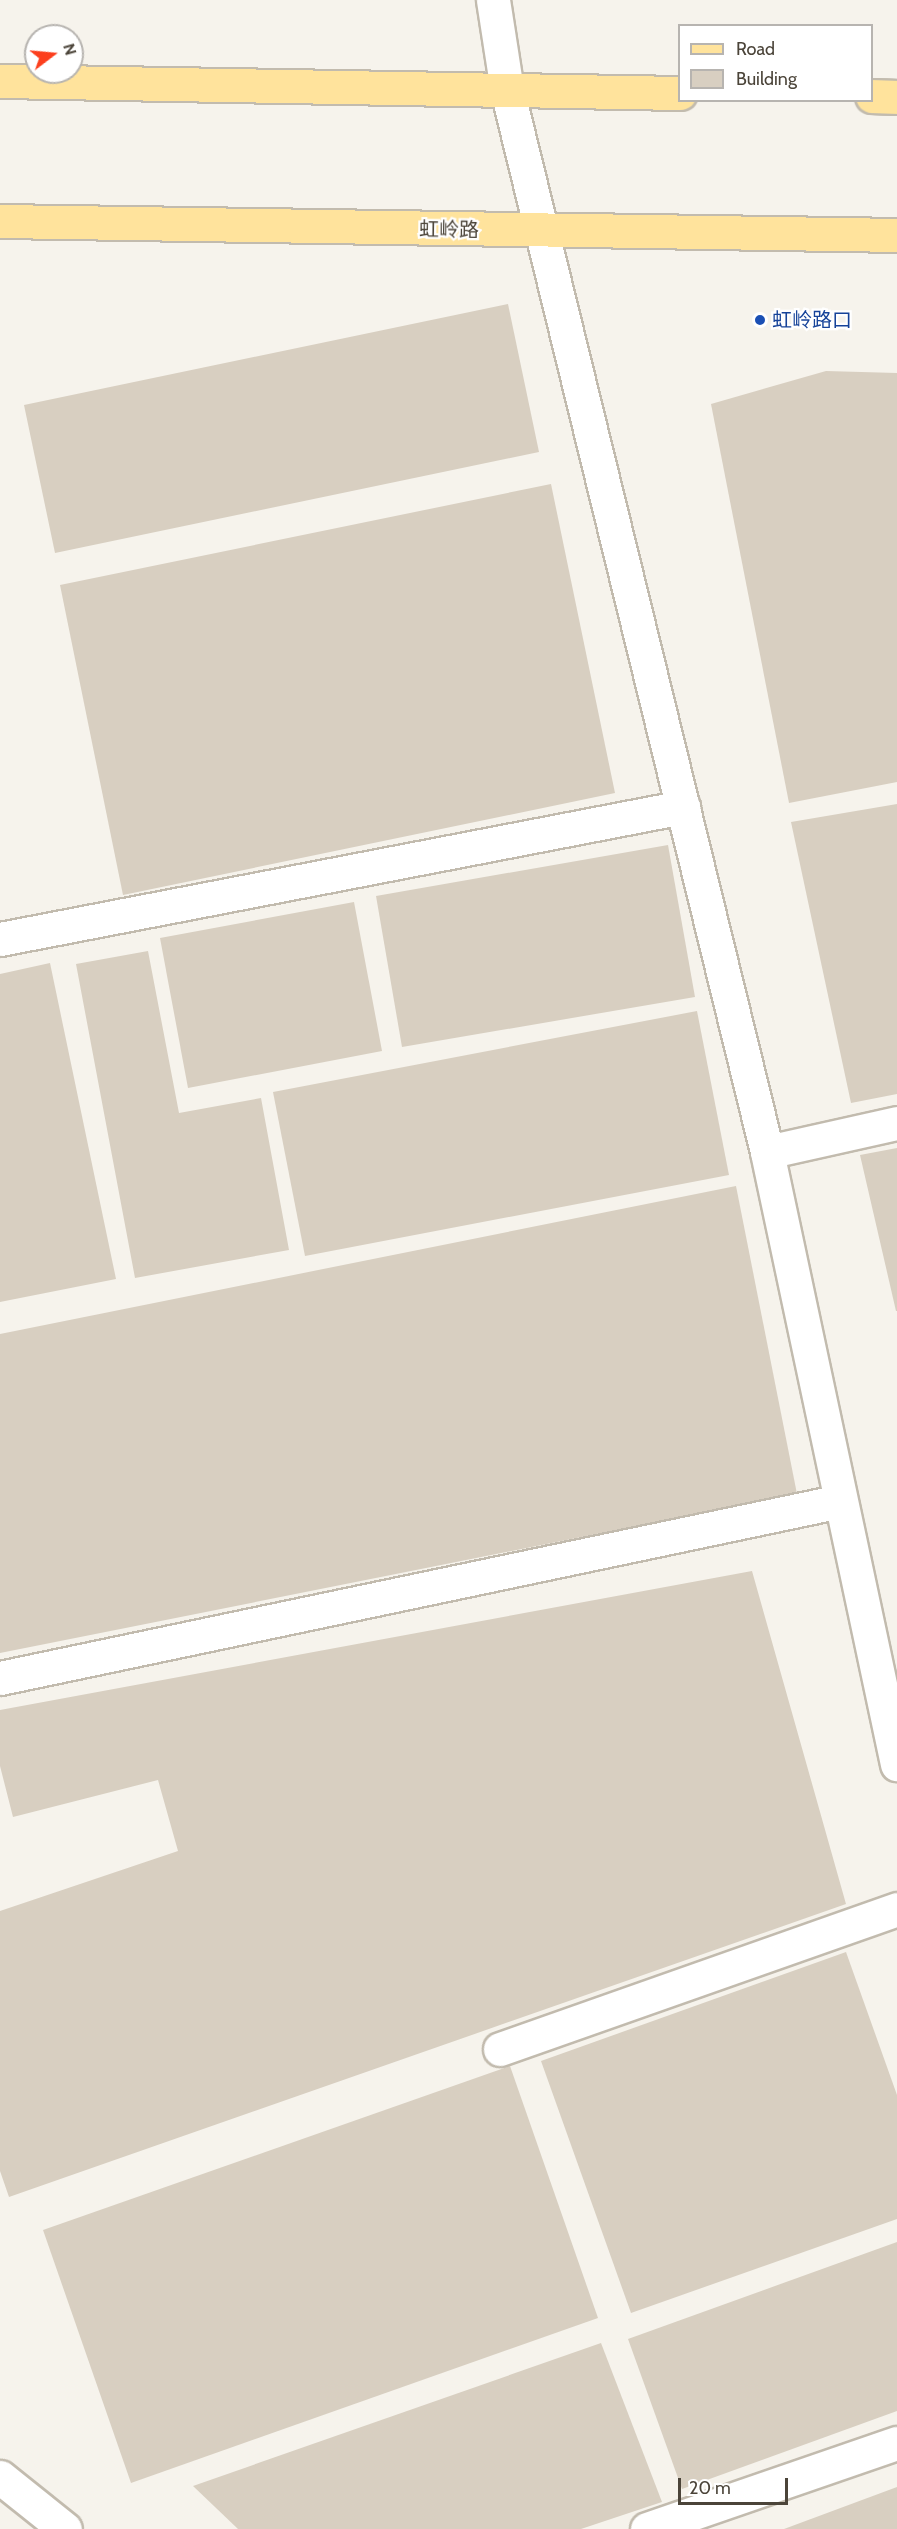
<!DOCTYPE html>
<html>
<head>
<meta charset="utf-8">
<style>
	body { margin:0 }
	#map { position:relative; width:897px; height:2529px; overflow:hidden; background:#f6f3ec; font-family:Cabin,"Noto Sans SC",sans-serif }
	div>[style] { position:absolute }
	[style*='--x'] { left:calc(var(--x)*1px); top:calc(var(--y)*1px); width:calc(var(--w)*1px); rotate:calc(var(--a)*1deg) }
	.building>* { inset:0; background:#d8cfc1 }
	.roads { filter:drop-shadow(2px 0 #c2bbae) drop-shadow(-2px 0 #c2bbae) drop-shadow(0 2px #c2bbae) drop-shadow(0 -2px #c2bbae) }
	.street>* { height:33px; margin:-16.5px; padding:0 16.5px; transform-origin:16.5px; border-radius:16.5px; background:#fff }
	.primary>* { height:33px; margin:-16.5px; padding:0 16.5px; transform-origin:16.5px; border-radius:16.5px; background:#ffe39c }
	.dots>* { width:16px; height:16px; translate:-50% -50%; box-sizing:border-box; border:3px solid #fff; border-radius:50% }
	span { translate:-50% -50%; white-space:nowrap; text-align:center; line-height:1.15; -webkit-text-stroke:4.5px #fff; paint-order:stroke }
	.street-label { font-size:20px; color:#4b4439 }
	.transit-label { font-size:20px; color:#164399 }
	.left { translate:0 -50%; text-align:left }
	.legend { position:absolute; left:678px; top:24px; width:195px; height:78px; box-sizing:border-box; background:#fff; border:2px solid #b7b4b0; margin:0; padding:8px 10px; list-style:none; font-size:18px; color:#4b4439 }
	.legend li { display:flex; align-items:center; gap:12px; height:30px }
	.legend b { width:30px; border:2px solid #b7b4b0 }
	.north { position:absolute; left:24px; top:24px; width:60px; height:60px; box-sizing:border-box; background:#fff; border:2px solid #b7b4b0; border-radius:50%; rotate:74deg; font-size:16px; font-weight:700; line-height:24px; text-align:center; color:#4b4439 }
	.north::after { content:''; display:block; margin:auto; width:21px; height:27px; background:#fc3f1d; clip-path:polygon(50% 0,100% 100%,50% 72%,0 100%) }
	.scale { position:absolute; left:678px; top:2478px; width:110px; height:27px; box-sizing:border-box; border:3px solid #4b4439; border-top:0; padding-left:8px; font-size:18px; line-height:21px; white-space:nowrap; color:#4b4439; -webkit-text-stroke:4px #fff; paint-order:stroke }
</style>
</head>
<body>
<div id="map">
	<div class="building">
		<i style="clip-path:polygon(508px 304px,539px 452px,55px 553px,24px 405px)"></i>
		<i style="clip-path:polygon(826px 371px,897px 373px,897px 782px,789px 803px,711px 404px)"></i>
		<i style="clip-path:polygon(551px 484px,615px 793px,123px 895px,60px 585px)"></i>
		<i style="clip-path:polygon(897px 804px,897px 1094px,851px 1103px,791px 822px)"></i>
		<i style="clip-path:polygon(668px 845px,695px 997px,402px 1047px,376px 896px)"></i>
		<i style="clip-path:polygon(354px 902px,382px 1051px,188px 1088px,160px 938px)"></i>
		<i style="clip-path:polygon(148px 951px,179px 1113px,261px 1098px,289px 1250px,135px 1278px,76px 964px)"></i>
		<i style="clip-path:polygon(50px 963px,116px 1279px,0 1302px,0 974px)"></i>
		<i style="clip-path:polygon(697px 1011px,729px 1175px,305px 1256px,273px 1092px)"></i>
		<i style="clip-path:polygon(897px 1148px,897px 1311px,896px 1311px,860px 1155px)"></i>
		<i style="clip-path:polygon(736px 1186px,797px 1494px,0 1653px,0 1334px)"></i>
		<i style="clip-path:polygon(752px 1571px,846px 1904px,9px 2197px,0 2171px,0 1911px,178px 1851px,158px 1780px,13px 1817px,0 1766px,0 1710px)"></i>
		<i style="clip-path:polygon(846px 1952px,897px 2095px,897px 2219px,631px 2313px,541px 2061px)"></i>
		<i style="clip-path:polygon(510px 2066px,598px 2318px,131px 2483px,43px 2230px)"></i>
		<i style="clip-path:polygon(897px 2242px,897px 2411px,682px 2489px,628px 2339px)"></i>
		<i style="clip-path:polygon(601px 2343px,662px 2502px,581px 2529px,238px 2529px,193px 2486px)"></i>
		<i style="clip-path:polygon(897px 2487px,897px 2529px,784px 2529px)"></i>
	</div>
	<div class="roads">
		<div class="street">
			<i style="--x:493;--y:0;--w:91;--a:81.2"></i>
			<i style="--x:507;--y:90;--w:1093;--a:76.24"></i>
			<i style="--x:767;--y:1152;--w:626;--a:78.01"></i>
			<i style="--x:0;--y:939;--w:696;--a:-10.94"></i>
			<i style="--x:767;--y:1152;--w:133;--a:-12.6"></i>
			<i style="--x:0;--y:1678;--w:859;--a:-11.89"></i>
			<i style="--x:500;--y:2049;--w:421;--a:-19.4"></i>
			<i style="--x:0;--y:2477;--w:83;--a:38.7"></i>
			<i style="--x:647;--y:2529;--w:264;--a:-19"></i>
		</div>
		<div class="primary">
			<i style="--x:0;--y:81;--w:680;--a:1.01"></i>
			<i style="--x:872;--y:96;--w:25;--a:2"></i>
			<i style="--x:0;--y:221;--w:897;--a:0.89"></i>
		</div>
	</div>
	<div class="dots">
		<i style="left:760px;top:320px;background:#1a4fb4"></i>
	</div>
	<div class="street-label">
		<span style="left:449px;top:230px;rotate:1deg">虹岭路</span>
	</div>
	<div class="transit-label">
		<span class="left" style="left:772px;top:320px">虹岭路口</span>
	</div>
	<ul class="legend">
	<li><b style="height:8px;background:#ffe39c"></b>Road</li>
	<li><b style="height:16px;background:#d8cfc1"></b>Building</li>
	</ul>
	<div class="north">N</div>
	<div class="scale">20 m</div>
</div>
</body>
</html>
